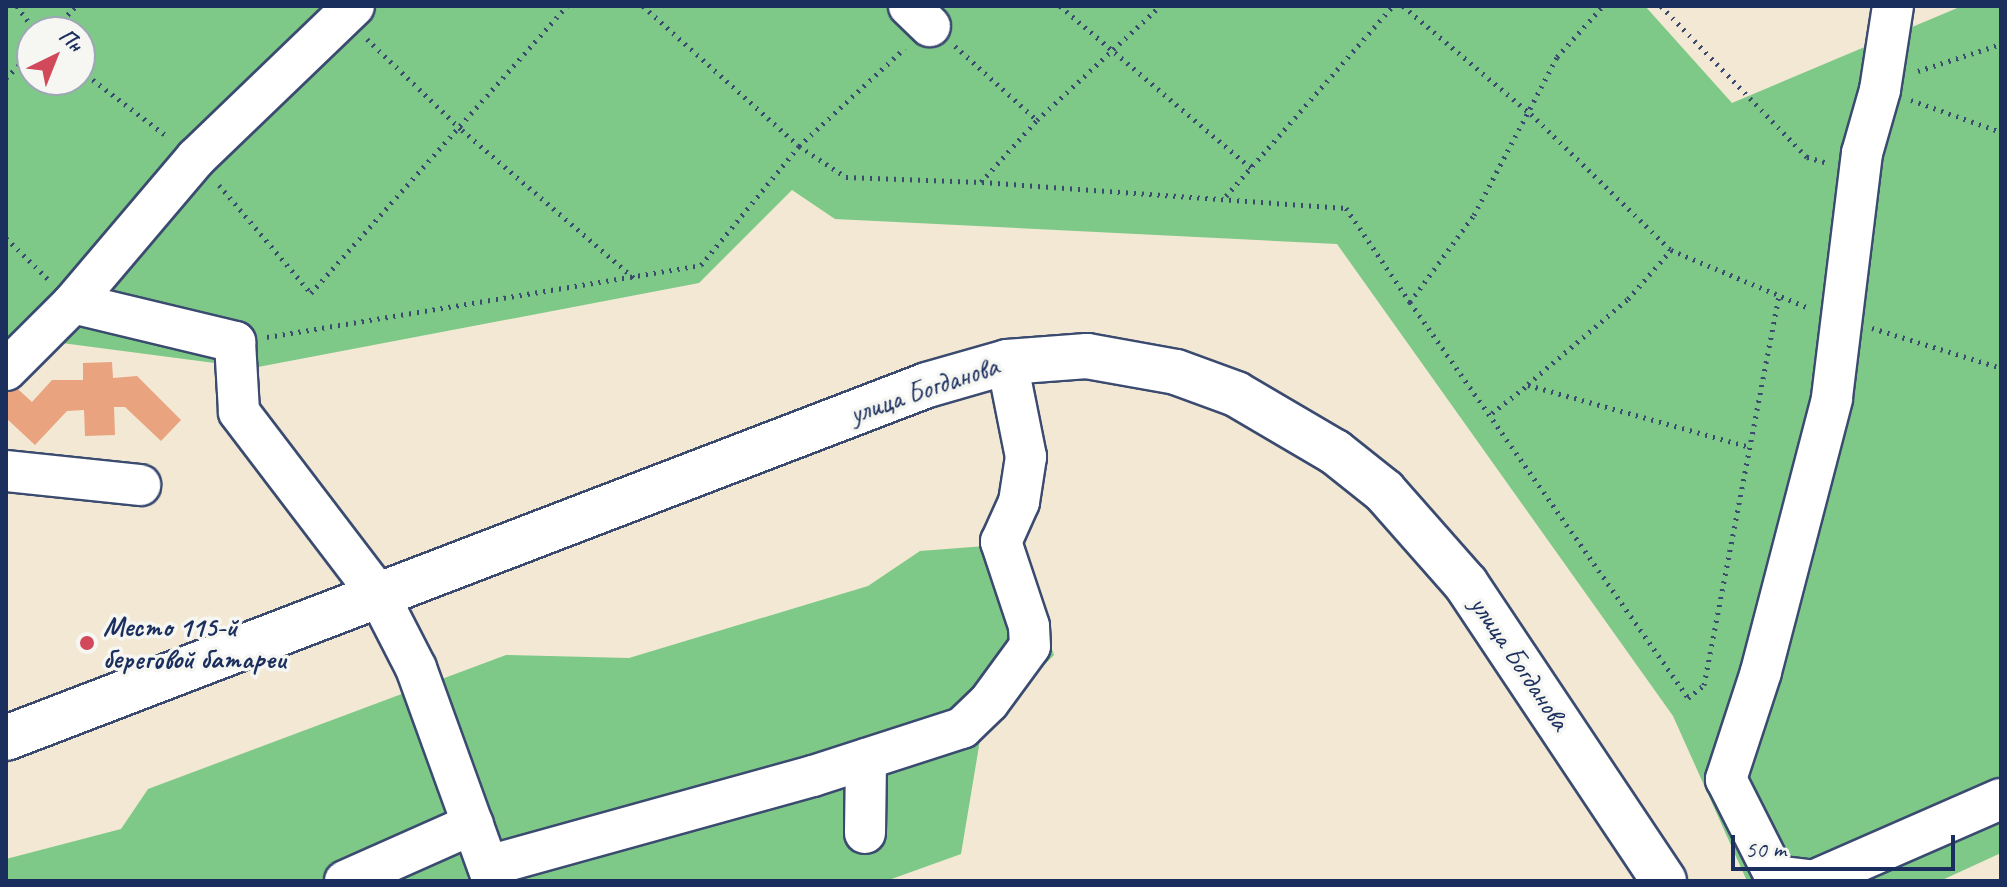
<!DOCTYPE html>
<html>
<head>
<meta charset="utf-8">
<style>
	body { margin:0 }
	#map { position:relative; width:2007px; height:887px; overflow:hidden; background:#f2e8d4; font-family:Caveat,sans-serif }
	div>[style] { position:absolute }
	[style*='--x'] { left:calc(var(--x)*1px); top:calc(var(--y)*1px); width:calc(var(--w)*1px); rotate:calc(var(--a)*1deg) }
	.green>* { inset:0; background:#7ec987 }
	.building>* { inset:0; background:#e9a37e }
	.path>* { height:5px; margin-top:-2.5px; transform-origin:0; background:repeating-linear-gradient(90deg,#3b4b70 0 2px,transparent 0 8px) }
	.roads { filter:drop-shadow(2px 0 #3b4b70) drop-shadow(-2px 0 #3b4b70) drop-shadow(0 2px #3b4b70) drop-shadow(0 -2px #3b4b70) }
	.minor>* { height:40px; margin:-20px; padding:0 20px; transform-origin:20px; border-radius:20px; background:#fff }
	.major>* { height:44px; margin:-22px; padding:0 22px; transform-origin:22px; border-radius:22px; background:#fff }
	.dots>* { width:22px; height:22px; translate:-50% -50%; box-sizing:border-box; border:4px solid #f6f6f2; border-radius:50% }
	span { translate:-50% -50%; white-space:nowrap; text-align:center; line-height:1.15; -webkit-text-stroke:7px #f6f6f2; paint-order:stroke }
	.street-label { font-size:28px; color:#1b2f5e }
	.poi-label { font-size:28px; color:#1b2f5e; font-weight:700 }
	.left { translate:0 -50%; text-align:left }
	.frame { position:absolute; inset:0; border:8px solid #1b2f5e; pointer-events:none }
	.north { position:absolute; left:16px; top:16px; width:80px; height:80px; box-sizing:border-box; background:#f6f6f2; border:2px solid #9ea6b7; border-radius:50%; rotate:43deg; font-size:22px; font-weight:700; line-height:32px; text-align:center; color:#1b2f5e }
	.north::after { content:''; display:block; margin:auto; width:28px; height:36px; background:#d1495b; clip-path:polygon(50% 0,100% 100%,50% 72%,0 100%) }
	.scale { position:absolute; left:1731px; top:835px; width:224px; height:36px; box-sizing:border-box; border:4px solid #1b2f5e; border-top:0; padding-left:10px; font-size:24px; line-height:28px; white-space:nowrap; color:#1b2f5e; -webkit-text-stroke:6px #f6f6f2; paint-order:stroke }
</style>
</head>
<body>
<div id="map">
	<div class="green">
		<i style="clip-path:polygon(evenodd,6px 6px,1645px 6px,1732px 103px,1962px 6px,2001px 6px,2001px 853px,1940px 881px,1747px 881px,1673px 716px,1337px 244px,835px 219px,792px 190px,699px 283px,253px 368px,16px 337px,6px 347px,6px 6px,32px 32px,80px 32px,80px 80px,32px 80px,32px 32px)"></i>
		<i style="clip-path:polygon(1012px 544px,1054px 655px,982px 728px,961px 854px,886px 881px,6px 881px,6px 859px,121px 829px,148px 789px,506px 655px,629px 658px,868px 586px,920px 551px)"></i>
	</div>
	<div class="building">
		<i style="clip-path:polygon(112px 362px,113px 378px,137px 376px,181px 420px,161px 441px,125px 407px,114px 407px,115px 435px,85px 436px,84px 410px,67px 411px,35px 445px,6px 418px,9px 381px,32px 402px,52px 380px,83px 380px,83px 363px)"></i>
	</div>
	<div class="path">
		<i style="--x:17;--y:6;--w:32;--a:54"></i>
		<i style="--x:643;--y:6;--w:210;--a:41.9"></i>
		<i style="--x:799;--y:146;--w:144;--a:-42.8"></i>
		<i style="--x:1060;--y:6;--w:250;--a:40.3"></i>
		<i style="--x:1403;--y:6;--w:167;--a:40.2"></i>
		<i style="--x:1531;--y:114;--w:195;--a:44.2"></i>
		<i style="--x:1671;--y:250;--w:150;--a:22.8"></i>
		<i style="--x:1661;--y:6;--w:210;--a:46"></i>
		<i style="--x:1807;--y:157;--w:22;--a:16"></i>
		<i style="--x:51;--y:32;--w:36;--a:-46"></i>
		<i style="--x:367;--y:39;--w:132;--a:43.8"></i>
		<i style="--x:462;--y:130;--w:227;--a:40.7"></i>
		<i style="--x:955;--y:46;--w:110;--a:42.1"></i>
		<i style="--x:80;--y:70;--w:111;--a:37.3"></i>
		<i style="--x:1918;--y:71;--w:87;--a:-18"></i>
		<i style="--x:6;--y:78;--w:37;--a:-45"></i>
		<i style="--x:1911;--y:100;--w:96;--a:19.6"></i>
		<i style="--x:982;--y:182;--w:365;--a:4.1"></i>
		<i style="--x:1346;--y:208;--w:114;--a:55.8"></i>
		<i style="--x:1410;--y:302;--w:108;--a:-53.7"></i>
		<i style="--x:1474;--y:215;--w:178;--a:-62.3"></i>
		<i style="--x:1557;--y:57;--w:69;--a:-48"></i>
		<i style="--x:219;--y:185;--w:142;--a:49.6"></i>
		<i style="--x:311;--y:293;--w:385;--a:-48.3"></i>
		<i style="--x:1226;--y:196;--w:253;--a:-48.7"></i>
		<i style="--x:6;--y:238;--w:59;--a:44.3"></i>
		<i style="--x:1410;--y:302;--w:484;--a:54.9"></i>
		<i style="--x:1688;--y:698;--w:21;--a:-39"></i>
		<i style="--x:1704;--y:685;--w:395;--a:-79.1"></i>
		<i style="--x:1872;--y:328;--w:135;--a:17.2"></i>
		<i style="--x:267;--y:337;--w:440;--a:-9.4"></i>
		<i style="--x:701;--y:265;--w:154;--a:-50.5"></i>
		<i style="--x:799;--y:146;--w:56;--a:33.4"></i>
		<i style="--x:846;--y:177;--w:135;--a:2.1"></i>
		<i style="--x:981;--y:182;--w:84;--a:-47.9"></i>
		<i style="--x:1037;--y:120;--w:168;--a:-42.8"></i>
		<i style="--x:1528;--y:384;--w:131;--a:-40.4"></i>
		<i style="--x:1628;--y:299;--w:65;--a:-48.7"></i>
		<i style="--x:1492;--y:413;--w:46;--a:-37.9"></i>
		<i style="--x:1528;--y:385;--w:230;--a:15.6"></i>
	</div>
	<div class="roads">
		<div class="minor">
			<i style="--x:909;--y:6;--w:29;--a:44"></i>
			<i style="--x:1893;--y:6;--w:85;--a:98.8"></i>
			<i style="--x:1880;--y:90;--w:66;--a:105.9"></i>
			<i style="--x:1862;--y:153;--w:248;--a:97"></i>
			<i style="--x:1832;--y:399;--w:282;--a:104.6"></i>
			<i style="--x:1761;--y:672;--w:113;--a:108.1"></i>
			<i style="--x:1726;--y:779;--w:109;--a:63.2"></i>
			<i style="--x:1775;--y:876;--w:38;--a:7"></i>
			<i style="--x:1813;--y:881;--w:205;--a:-23.6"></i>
			<i style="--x:73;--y:303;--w:190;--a:-49.7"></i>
			<i style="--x:196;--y:158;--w:219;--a:-43.9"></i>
			<i style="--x:6;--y:370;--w:95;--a:-45"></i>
			<i style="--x:73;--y:303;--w:167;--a:13.5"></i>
			<i style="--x:235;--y:342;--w:70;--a:86.7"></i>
			<i style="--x:239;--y:412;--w:231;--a:52.7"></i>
			<i style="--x:379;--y:596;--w:81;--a:62.8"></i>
			<i style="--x:416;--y:668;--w:226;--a:70.1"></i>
			<i style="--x:6;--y:471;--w:135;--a:6"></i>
			<i style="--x:865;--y:833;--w:74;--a:-89.2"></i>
			<i style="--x:488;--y:866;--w:337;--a:-15.5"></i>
			<i style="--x:813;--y:776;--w:157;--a:-17.9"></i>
			<i style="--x:962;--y:728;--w:37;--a:-44"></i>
			<i style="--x:989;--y:702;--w:69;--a:-53.8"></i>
			<i style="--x:1030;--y:646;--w:20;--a:-93"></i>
			<i style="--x:1029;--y:626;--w:89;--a:-108.4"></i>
			<i style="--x:1001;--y:542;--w:44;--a:-65.8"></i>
			<i style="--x:1019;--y:502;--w:46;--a:-81.2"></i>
			<i style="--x:1026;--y:457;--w:97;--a:-101.3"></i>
			<i style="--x:345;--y:881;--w:140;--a:-24"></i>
		</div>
		<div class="major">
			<i style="--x:6;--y:738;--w:986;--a:-20.97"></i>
			<i style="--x:927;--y:385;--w:83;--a:-16"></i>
			<i style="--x:1007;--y:362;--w:80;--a:-4.3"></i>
			<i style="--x:1087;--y:356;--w:90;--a:10.2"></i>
			<i style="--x:1176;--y:372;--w:64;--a:20.1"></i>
			<i style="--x:1236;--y:394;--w:115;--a:30.4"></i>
			<i style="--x:1335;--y:452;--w:63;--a:38.5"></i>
			<i style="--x:1384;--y:491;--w:124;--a:48.6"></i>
			<i style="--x:1466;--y:584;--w:357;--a:56.3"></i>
		</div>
	</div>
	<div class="dots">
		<i style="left:87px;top:643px;background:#d1495b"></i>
	</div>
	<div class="street-label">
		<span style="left:924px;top:390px;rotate:-19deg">улица Богданова</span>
		<span style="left:1520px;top:663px;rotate:56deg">улица Богданова</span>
	</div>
	<div class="poi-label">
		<span class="left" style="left:103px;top:643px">Место 115-й<br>береговой батареи</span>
	</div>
	<div class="frame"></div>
	<div class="north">Пн</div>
	<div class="scale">50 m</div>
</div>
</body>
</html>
